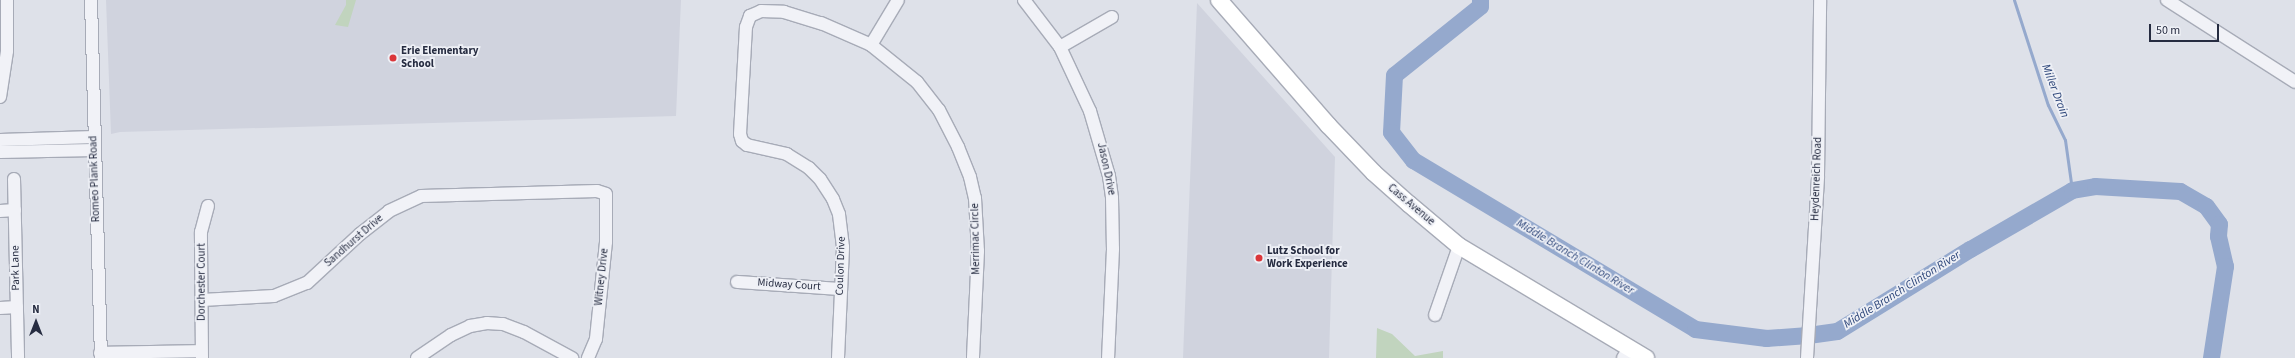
<!DOCTYPE html>
<html>
<head>
<meta charset="utf-8">
<style>
	body { margin:0 }
	#map { position:relative; width:2295px; height:358px; overflow:hidden; background:#dee1e9; font-family:"Source Sans 3",sans-serif }
	div>[style] { position:absolute }
	[style*='--x'] { left:calc(var(--x)*1px); top:calc(var(--y)*1px); width:calc(var(--w)*1px); rotate:calc(var(--a)*1deg) }
	.built>* { inset:0; background:#d0d3de }
	.green>* { inset:0; background:#c1d4be }
	.stream>* { height:3px; margin:-1.5px; padding:0 1.5px; transform-origin:1.5px; border-radius:1.5px; background:#95a9cd }
	.river>* { height:17px; margin:-8.5px; padding:0 8.5px; transform-origin:8.5px; border-radius:8.5px; background:#95a9cd }
	.roads { filter:drop-shadow(1px 0 #a7abb7) drop-shadow(-1px 0 #a7abb7) drop-shadow(0 1px #a7abb7) drop-shadow(0 -1px #a7abb7) }
	.minor>* { height:12px; margin:-6px; padding:0 6px; transform-origin:6px; border-radius:6px; background:#f1f2f7 }
	.major>* { height:16px; margin:-8px; padding:0 8px; transform-origin:8px; border-radius:8px; background:#fff }
	.dots>* { width:11px; height:11px; translate:-50% -50%; box-sizing:border-box; border:2px solid #eef0f6; border-radius:50% }
	span { translate:-50% -50%; white-space:nowrap; text-align:center; line-height:1.15; -webkit-text-stroke:3.5px #eef0f6; paint-order:stroke }
	.poi-label { font-size:11px; color:#262c41; font-weight:700 }
	.left { translate:0 -50%; text-align:left }
	.street-label { font-size:11px; color:#262c41 }
	.water-label { font-size:12px; color:#2c4579; font-style:italic }
	.north { position:absolute; left:16px; top:302px; width:40px; height:40px; -webkit-text-stroke:3px #eef0f6; paint-order:stroke; rotate:0deg; font-size:11px; font-weight:700; line-height:16px; text-align:center; color:#262c41 }
	.north::after { content:''; display:block; margin:auto; width:14px; height:18px; background:#262c41; clip-path:polygon(50% 0,100% 100%,50% 72%,0 100%) }
	.scale { position:absolute; left:2149px; top:24px; width:70px; height:18px; box-sizing:border-box; border:2px solid #262c41; border-top:0; padding-left:5px; font-size:12px; line-height:14px; white-space:nowrap; color:#262c41; -webkit-text-stroke:3px #eef0f6; paint-order:stroke }
</style>
</head>
<body>
<div id="map">
	<div class="built">
		<i style="clip-path:polygon(106px 0,681px 0,676px 116px,120px 132px,111px 134px)"></i>
		<i style="clip-path:polygon(1197px 3px,1335px 157px,1329px 358px,1183px 358px)"></i>
	</div>
	<div class="green">
		<i style="clip-path:polygon(346px 0,356px 0,348px 27px,335px 25px,346px 5px)"></i>
		<i style="clip-path:polygon(1377px 328px,1392px 334px,1415px 356px,1443px 351px,1443px 358px,1376px 358px)"></i>
	</div>
	<div class="stream">
		<i style="--x:2014;--y:0;--w:110;--a:72.1"></i>
		<i style="--x:2048;--y:105;--w:39;--a:64"></i>
		<i style="--x:2065;--y:140;--w:50;--a:82"></i>
	</div>
	<div class="river">
		<i style="--x:1480;--y:0;--w:6;--a:90"></i>
		<i style="--x:1480;--y:6;--w:110;--a:141.3"></i>
		<i style="--x:1394;--y:75;--w:57;--a:93"></i>
		<i style="--x:1391;--y:132;--w:36;--a:52"></i>
		<i style="--x:1413;--y:160;--w:329;--a:30.9"></i>
		<i style="--x:1695;--y:329;--w:72;--a:7.2"></i>
		<i style="--x:1766;--y:338;--w:42;--a:-4.1"></i>
		<i style="--x:1808;--y:335;--w:29;--a:-8"></i>
		<i style="--x:1837;--y:331;--w:156;--a:-31.7"></i>
		<i style="--x:1970;--y:249;--w:118;--a:-30"></i>
		<i style="--x:2072;--y:190;--w:23;--a:-10"></i>
		<i style="--x:2095;--y:186;--w:85;--a:3.4"></i>
		<i style="--x:2180;--y:191;--w:30;--a:30"></i>
		<i style="--x:2206;--y:206;--w:22;--a:54"></i>
		<i style="--x:2219;--y:224;--w:12;--a:95"></i>
		<i style="--x:2218;--y:236;--w:31;--a:77"></i>
		<i style="--x:2225;--y:266;--w:93;--a:98.7"></i>
	</div>
	<div class="roads">
		<div class="minor">
			<i style="--x:91;--y:0;--w:358;--a:88.4"></i>
			<i style="--x:1024;--y:0;--w:59;--a:52.5"></i>
			<i style="--x:1060;--y:47;--w:71;--a:64.9"></i>
			<i style="--x:1090;--y:111;--w:68;--a:73.7"></i>
			<i style="--x:1109;--y:176;--w:22;--a:82"></i>
			<i style="--x:1112;--y:198;--w:51;--a:88.9"></i>
			<i style="--x:1113;--y:249;--w:109;--a:92.6"></i>
			<i style="--x:2167;--y:0;--w:152;--a:32.6"></i>
			<i style="--x:871;--y:45;--w:52;--a:-59"></i>
			<i style="--x:1060;--y:47;--w:60;--a:-30"></i>
			<i style="--x:0;--y:97;--w:47;--a:-81.3"></i>
			<i style="--x:7;--y:51;--w:51;--a:-90"></i>
			<i style="--x:0;--y:140;--w:94;--a:-1.8"></i>
			<i style="--x:0;--y:152;--w:94;--a:-1.2"></i>
			<i style="--x:14;--y:179;--w:179;--a:88.7"></i>
			<i style="--x:0;--y:211;--w:15;--a:-4"></i>
			<i style="--x:737;--y:282;--w:104;--a:3.9"></i>
			<i style="--x:202;--y:300;--w:72;--a:-3.2"></i>
			<i style="--x:274;--y:296;--w:35;--a:-22"></i>
			<i style="--x:307;--y:283;--w:72;--a:-42.8"></i>
			<i style="--x:360;--y:234;--w:37;--a:-38"></i>
			<i style="--x:389;--y:211;--w:35;--a:-25"></i>
			<i style="--x:421;--y:196;--w:176;--a:-1.6"></i>
			<i style="--x:597;--y:191;--w:9;--a:18"></i>
			<i style="--x:606;--y:194;--w:48;--a:90"></i>
			<i style="--x:606;--y:242;--w:98;--a:95.9"></i>
			<i style="--x:596;--y:339;--w:21;--a:113"></i>
			<i style="--x:0;--y:308;--w:17;--a:-3"></i>
			<i style="--x:1435;--y:315;--w:73;--a:-70.8"></i>
			<i style="--x:100;--y:353;--w:101;--a:-1.1"></i>
			<i style="--x:202;--y:358;--w:126;--a:-90.5"></i>
			<i style="--x:201;--y:232;--w:27;--a:-75"></i>
			<i style="--x:417;--y:358;--w:41;--a:-34.1"></i>
			<i style="--x:451;--y:335;--w:21;--a:-25"></i>
			<i style="--x:470;--y:326;--w:17;--a:-10"></i>
			<i style="--x:487;--y:323;--w:16;--a:4"></i>
			<i style="--x:503;--y:324;--w:22;--a:21"></i>
			<i style="--x:524;--y:332;--w:55;--a:28.4"></i>
			<i style="--x:838;--y:358;--w:111;--a:-87.4"></i>
			<i style="--x:843;--y:247;--w:33;--a:-97"></i>
			<i style="--x:839;--y:214;--w:16;--a:-112"></i>
			<i style="--x:833;--y:199;--w:24;--a:-123"></i>
			<i style="--x:820;--y:179;--w:16;--a:-135"></i>
			<i style="--x:809;--y:168;--w:26;--a:-148"></i>
			<i style="--x:787;--y:154;--w:41;--a:-167.3"></i>
			<i style="--x:747;--y:145;--w:6;--a:-141"></i>
			<i style="--x:742;--y:141;--w:7;--a:-106"></i>
			<i style="--x:740;--y:134;--w:107;--a:-86.8"></i>
			<i style="--x:746;--y:27;--w:12;--a:-70"></i>
			<i style="--x:750;--y:16;--w:12;--a:-24"></i>
			<i style="--x:761;--y:11;--w:23;--a:2"></i>
			<i style="--x:784;--y:12;--w:39;--a:17"></i>
			<i style="--x:821;--y:23;--w:55;--a:23.7"></i>
			<i style="--x:871;--y:45;--w:59;--a:38.8"></i>
			<i style="--x:917;--y:82;--w:36;--a:52"></i>
			<i style="--x:939;--y:110;--w:42;--a:62.8"></i>
			<i style="--x:958;--y:147;--w:32;--a:68"></i>
			<i style="--x:970;--y:177;--w:22;--a:77"></i>
			<i style="--x:975;--y:198;--w:53;--a:86.8"></i>
			<i style="--x:978;--y:251;--w:107;--a:92.7"></i>
			<i style="--x:1623;--y:358;--w:12;--a:-59"></i>
			<i style="--x:1807;--y:358;--w:182;--a:-86.5"></i>
			<i style="--x:1818;--y:176;--w:176;--a:-89.3"></i>
		</div>
		<div class="major">
			<i style="--x:1219;--y:0;--w:166;--a:48.9"></i>
			<i style="--x:1328;--y:125;--w:66;--a:46.2"></i>
			<i style="--x:1374;--y:173;--w:47;--a:41.5"></i>
			<i style="--x:1409;--y:204;--w:65;--a:40"></i>
			<i style="--x:1459;--y:246;--w:218;--a:30.9"></i>
		</div>
	</div>
	<div class="dots">
		<i style="left:393px;top:58px;background:#db363a"></i>
		<i style="left:1259px;top:258px;background:#db363a"></i>
	</div>
	<div class="poi-label">
		<span class="left" style="left:401px;top:58px">Erie Elementary<br>School</span>
		<span class="left" style="left:1267px;top:258px">Lutz School for<br>Work Experience</span>
	</div>
	<div class="street-label">
		<span style="left:1106px;top:169px;rotate:78deg">Jason Drive</span>
		<span style="left:95px;top:179px;rotate:-92deg">Romeo Plank Road</span>
		<span style="left:1817px;top:179px;rotate:-88deg">Heydenreich Road</span>
		<span style="left:1411px;top:205px;rotate:40deg">Cass Avenue</span>
		<span style="left:976px;top:239px;rotate:-91deg">Merrimac Circle</span>
		<span style="left:354px;top:241px;rotate:-41deg">Sandhurst Drive</span>
		<span style="left:841px;top:266px;rotate:-88deg">Coulon Drive</span>
		<span style="left:16px;top:268px;rotate:-91deg">Park Lane</span>
		<span style="left:602px;top:277px;rotate:-84deg">Witney Drive</span>
		<span style="left:202px;top:282px;rotate:-90deg">Dorchester Court</span>
		<span style="left:789px;top:285px;rotate:4deg">Midway Court</span>
	</div>
	<div class="water-label">
		<span style="left:2055px;top:91px;rotate:69deg">Miller Drain</span>
		<span style="left:1575px;top:257px;rotate:31deg">Middle Branch Clinton River</span>
		<span style="left:1902px;top:290px;rotate:-32deg">Middle Branch Clinton River</span>
	</div>
	<div class="north">N</div>
	<div class="scale">50 m</div>
</div>
</body>
</html>
